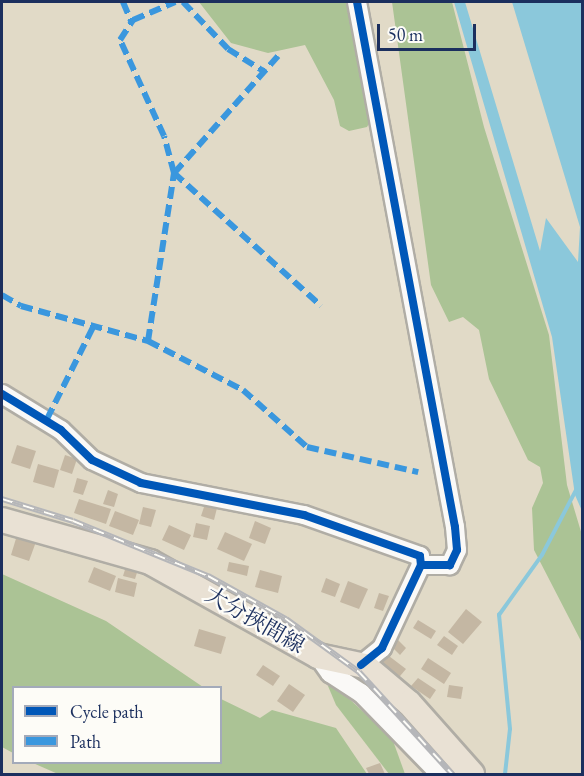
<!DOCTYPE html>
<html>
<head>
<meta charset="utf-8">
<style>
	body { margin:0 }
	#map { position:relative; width:584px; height:776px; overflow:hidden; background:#e1dac7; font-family:"EB Garamond","Noto Serif JP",serif }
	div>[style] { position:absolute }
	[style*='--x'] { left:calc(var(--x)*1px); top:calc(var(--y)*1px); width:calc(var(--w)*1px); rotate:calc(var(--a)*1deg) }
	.forest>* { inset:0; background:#abc395 }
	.water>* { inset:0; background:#8bc8db }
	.stream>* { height:4px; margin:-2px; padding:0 2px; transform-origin:2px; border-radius:2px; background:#8bc8db }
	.building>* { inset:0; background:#c4b7a3 }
	.roads { filter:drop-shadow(2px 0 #b0ada5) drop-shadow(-2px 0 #b0ada5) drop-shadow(0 2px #b0ada5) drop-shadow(0 -2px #b0ada5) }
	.minor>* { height:18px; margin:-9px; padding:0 9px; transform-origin:9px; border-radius:9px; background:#faf9f7 }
	.major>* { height:24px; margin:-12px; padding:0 12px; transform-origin:12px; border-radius:12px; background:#e9e1d4 }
	.rail>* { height:6px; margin-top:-3px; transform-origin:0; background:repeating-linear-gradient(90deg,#fdfcf7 0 11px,#b5b6b9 0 22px); box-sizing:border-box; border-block:2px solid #b5b6b9 }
	.quiet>* { height:6px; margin-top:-3px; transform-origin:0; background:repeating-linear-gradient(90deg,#3a97de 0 12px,transparent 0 18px) }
	.cycleway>* { height:8px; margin:-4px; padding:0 4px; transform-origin:4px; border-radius:4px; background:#0057b8 }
	span { translate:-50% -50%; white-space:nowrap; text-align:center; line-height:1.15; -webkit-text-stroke:4.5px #fdfcf7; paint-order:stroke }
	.street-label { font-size:22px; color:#1b2f5e }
	.frame { position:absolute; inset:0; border:3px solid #1b2f5e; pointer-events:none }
	.legend { position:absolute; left:12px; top:686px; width:210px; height:78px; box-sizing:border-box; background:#fdfcf7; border:2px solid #a3aaba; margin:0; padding:8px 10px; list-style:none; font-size:18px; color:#1b2f5e }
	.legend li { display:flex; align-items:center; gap:12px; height:30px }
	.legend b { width:30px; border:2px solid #a3aaba }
	.scale { position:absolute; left:377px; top:24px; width:99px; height:27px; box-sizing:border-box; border:3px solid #1b2f5e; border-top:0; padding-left:8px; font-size:18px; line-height:21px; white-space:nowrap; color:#1b2f5e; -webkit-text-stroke:4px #fdfcf7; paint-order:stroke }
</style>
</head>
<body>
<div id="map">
	<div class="forest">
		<i style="clip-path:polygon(199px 2px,347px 2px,374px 114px,367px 127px,349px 131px,340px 126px,334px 100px,305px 45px,268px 53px,231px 43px)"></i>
		<i style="clip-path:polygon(392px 2px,452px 2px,484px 127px,549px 335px,567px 485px,582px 535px,582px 643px,534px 550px,532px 508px,543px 483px,540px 467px,528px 460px,489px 379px,479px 330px,463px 317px,449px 322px,431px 285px)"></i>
		<i style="clip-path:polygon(2px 574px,106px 621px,203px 687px,14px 688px,13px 753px,2px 747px)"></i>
		<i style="clip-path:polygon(334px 685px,392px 738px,405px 774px,389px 774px,336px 705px,328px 686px)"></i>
		<i style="clip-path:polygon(221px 699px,260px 718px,272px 710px,336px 728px,367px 774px,58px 774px,33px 763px,220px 762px)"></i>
	</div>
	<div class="water">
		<i style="clip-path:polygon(454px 2px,465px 2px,540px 251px,546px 218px,578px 262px,580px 227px,512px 2px,582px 2px,582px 511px,575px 495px,552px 337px)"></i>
	</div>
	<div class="stream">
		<i style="--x:505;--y:774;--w:45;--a:-83.7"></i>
		<i style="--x:510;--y:729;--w:115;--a:-95.5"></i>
		<i style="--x:499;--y:615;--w:74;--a:-54.4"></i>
		<i style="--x:542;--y:555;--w:73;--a:-62.4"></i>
	</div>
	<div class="building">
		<i style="clip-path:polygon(17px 445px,36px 451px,30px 469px,11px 463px)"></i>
		<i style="clip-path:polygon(65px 455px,77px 459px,72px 474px,60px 470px)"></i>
		<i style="clip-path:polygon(38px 464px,59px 470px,54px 488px,33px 482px)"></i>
		<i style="clip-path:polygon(77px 478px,88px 481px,83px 495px,73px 492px)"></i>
		<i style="clip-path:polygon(108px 490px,118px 494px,114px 507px,103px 504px)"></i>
		<i style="clip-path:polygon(79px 499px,111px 509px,106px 524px,74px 513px)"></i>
		<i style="clip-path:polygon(205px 504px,217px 508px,214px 520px,201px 516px)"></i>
		<i style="clip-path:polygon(143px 507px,156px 510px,151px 527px,139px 524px)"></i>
		<i style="clip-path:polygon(115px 511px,139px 520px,133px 535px,109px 526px)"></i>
		<i style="clip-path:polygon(255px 521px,271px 528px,265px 544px,249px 538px)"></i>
		<i style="clip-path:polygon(196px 523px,210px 526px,207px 540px,193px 537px)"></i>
		<i style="clip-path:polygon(169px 525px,191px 535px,184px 550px,162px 540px)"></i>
		<i style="clip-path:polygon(18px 532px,37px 539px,29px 561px,11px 555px)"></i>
		<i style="clip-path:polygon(225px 532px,252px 544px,244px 561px,217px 549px)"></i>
		<i style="clip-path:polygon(229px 562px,249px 566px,247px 576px,227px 571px)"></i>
		<i style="clip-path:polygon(127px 563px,139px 566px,135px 579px,123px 576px)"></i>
		<i style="clip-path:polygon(94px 567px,116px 576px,110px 591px,88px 582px)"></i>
		<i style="clip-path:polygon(260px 570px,282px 576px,278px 593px,255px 587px)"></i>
		<i style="clip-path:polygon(118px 578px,137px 583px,134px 597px,115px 592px)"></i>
		<i style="clip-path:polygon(326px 578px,340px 584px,335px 597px,321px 592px)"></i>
		<i style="clip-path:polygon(348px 581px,368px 589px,359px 609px,340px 602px)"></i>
		<i style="clip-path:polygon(379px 593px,389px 596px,383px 611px,374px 608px)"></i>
		<i style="clip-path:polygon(466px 609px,482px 622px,463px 644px,448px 632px)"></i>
		<i style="clip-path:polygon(418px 620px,436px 631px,431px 639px,413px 628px)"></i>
		<i style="clip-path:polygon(199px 629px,226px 637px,221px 654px,194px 646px)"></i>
		<i style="clip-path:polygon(444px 636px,458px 646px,452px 655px,437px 645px)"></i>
		<i style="clip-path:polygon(398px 640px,406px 648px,400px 655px,391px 646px)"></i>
		<i style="clip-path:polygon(385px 653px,406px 669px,395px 682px,375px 666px)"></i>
		<i style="clip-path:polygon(428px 658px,451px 673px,444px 684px,421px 669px)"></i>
		<i style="clip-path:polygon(263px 665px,280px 676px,273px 686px,256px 675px)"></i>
		<i style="clip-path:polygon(418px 678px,436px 690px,430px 699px,411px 686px)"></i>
		<i style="clip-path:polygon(289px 684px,305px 695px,293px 712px,277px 701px)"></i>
		<i style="clip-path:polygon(449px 685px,463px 687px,461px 699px,447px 697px)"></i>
		<i style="clip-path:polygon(380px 763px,385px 774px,369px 774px,366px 768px)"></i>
	</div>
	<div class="roads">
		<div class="minor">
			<i style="--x:357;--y:2;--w:534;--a:79.43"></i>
			<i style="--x:455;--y:527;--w:23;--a:85"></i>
			<i style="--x:457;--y:550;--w:17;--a:115"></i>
			<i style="--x:450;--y:565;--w:29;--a:180"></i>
			<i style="--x:2;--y:394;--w:69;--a:31.4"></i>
			<i style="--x:61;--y:430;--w:43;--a:44.1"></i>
			<i style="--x:92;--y:460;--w:54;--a:25.1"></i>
			<i style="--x:141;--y:483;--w:166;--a:11.1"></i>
			<i style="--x:304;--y:515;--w:123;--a:19.5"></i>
			<i style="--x:420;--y:556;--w:9;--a:84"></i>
			<i style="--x:421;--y:565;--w:92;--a:115.2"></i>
			<i style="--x:382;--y:648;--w:27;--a:141"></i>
			<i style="--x:318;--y:656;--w:21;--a:55"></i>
			<i style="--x:330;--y:673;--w:37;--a:33"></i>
			<i style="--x:361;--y:693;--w:113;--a:45.7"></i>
		</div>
		<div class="major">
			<i style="--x:2;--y:520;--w:154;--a:15.8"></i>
			<i style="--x:150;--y:562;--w:193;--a:29.2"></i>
			<i style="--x:318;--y:656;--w:48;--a:12"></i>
			<i style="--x:365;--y:666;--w:57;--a:40.1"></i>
			<i style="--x:409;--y:703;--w:95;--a:48.4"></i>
		</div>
	</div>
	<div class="rail">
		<i style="--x:2;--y:499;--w:74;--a:17.2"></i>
		<i style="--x:73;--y:521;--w:146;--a:22.2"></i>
		<i style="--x:208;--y:576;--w:89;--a:28.9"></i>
		<i style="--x:286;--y:619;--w:90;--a:36"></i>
		<i style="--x:359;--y:672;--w:138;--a:47.6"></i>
	</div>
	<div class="quiet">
		<i style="--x:123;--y:2;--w:21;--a:67"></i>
		<i style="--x:183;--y:2;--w:65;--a:46.2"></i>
		<i style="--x:228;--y:49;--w:44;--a:31.9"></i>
		<i style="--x:278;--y:56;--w:157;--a:131.6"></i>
		<i style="--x:174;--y:173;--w:198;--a:42.1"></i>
		<i style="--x:2;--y:295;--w:22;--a:30"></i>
		<i style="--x:21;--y:306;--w:132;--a:15.4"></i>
		<i style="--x:148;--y:341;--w:107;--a:27.3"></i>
		<i style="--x:243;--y:390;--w:86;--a:41.7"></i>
		<i style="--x:307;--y:447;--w:114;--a:12.7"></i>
		<i style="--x:148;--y:341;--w:170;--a:-81.2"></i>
		<i style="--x:174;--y:173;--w:38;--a:-105"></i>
		<i style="--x:164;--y:136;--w:106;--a:-114.6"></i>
		<i style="--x:120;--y:40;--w:24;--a:-57"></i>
		<i style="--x:133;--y:20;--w:46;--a:-23.2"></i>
		<i style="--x:47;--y:419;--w:107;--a:-63.4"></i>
	</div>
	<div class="cycleway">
		<i style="--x:357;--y:2;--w:534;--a:79.43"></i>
		<i style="--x:455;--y:527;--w:23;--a:85"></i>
		<i style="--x:457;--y:550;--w:17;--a:115"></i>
		<i style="--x:450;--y:565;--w:29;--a:180"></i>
		<i style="--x:2;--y:394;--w:69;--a:31.4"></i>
		<i style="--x:61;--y:430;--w:43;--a:44.1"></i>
		<i style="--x:92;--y:460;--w:54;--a:25.1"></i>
		<i style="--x:141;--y:483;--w:166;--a:11.1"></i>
		<i style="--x:304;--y:515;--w:123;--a:19.5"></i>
		<i style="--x:420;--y:556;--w:9;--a:84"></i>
		<i style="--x:421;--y:565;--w:92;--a:115.2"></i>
		<i style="--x:382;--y:648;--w:27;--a:141"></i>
	</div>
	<div class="street-label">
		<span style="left:255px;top:620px;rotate:30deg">大分挾間線</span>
	</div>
	<div class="frame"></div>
	<ul class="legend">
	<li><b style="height:8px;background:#0057b8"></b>Cycle path</li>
	<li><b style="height:8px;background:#3a97de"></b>Path</li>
	</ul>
	<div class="scale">50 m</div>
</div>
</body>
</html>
